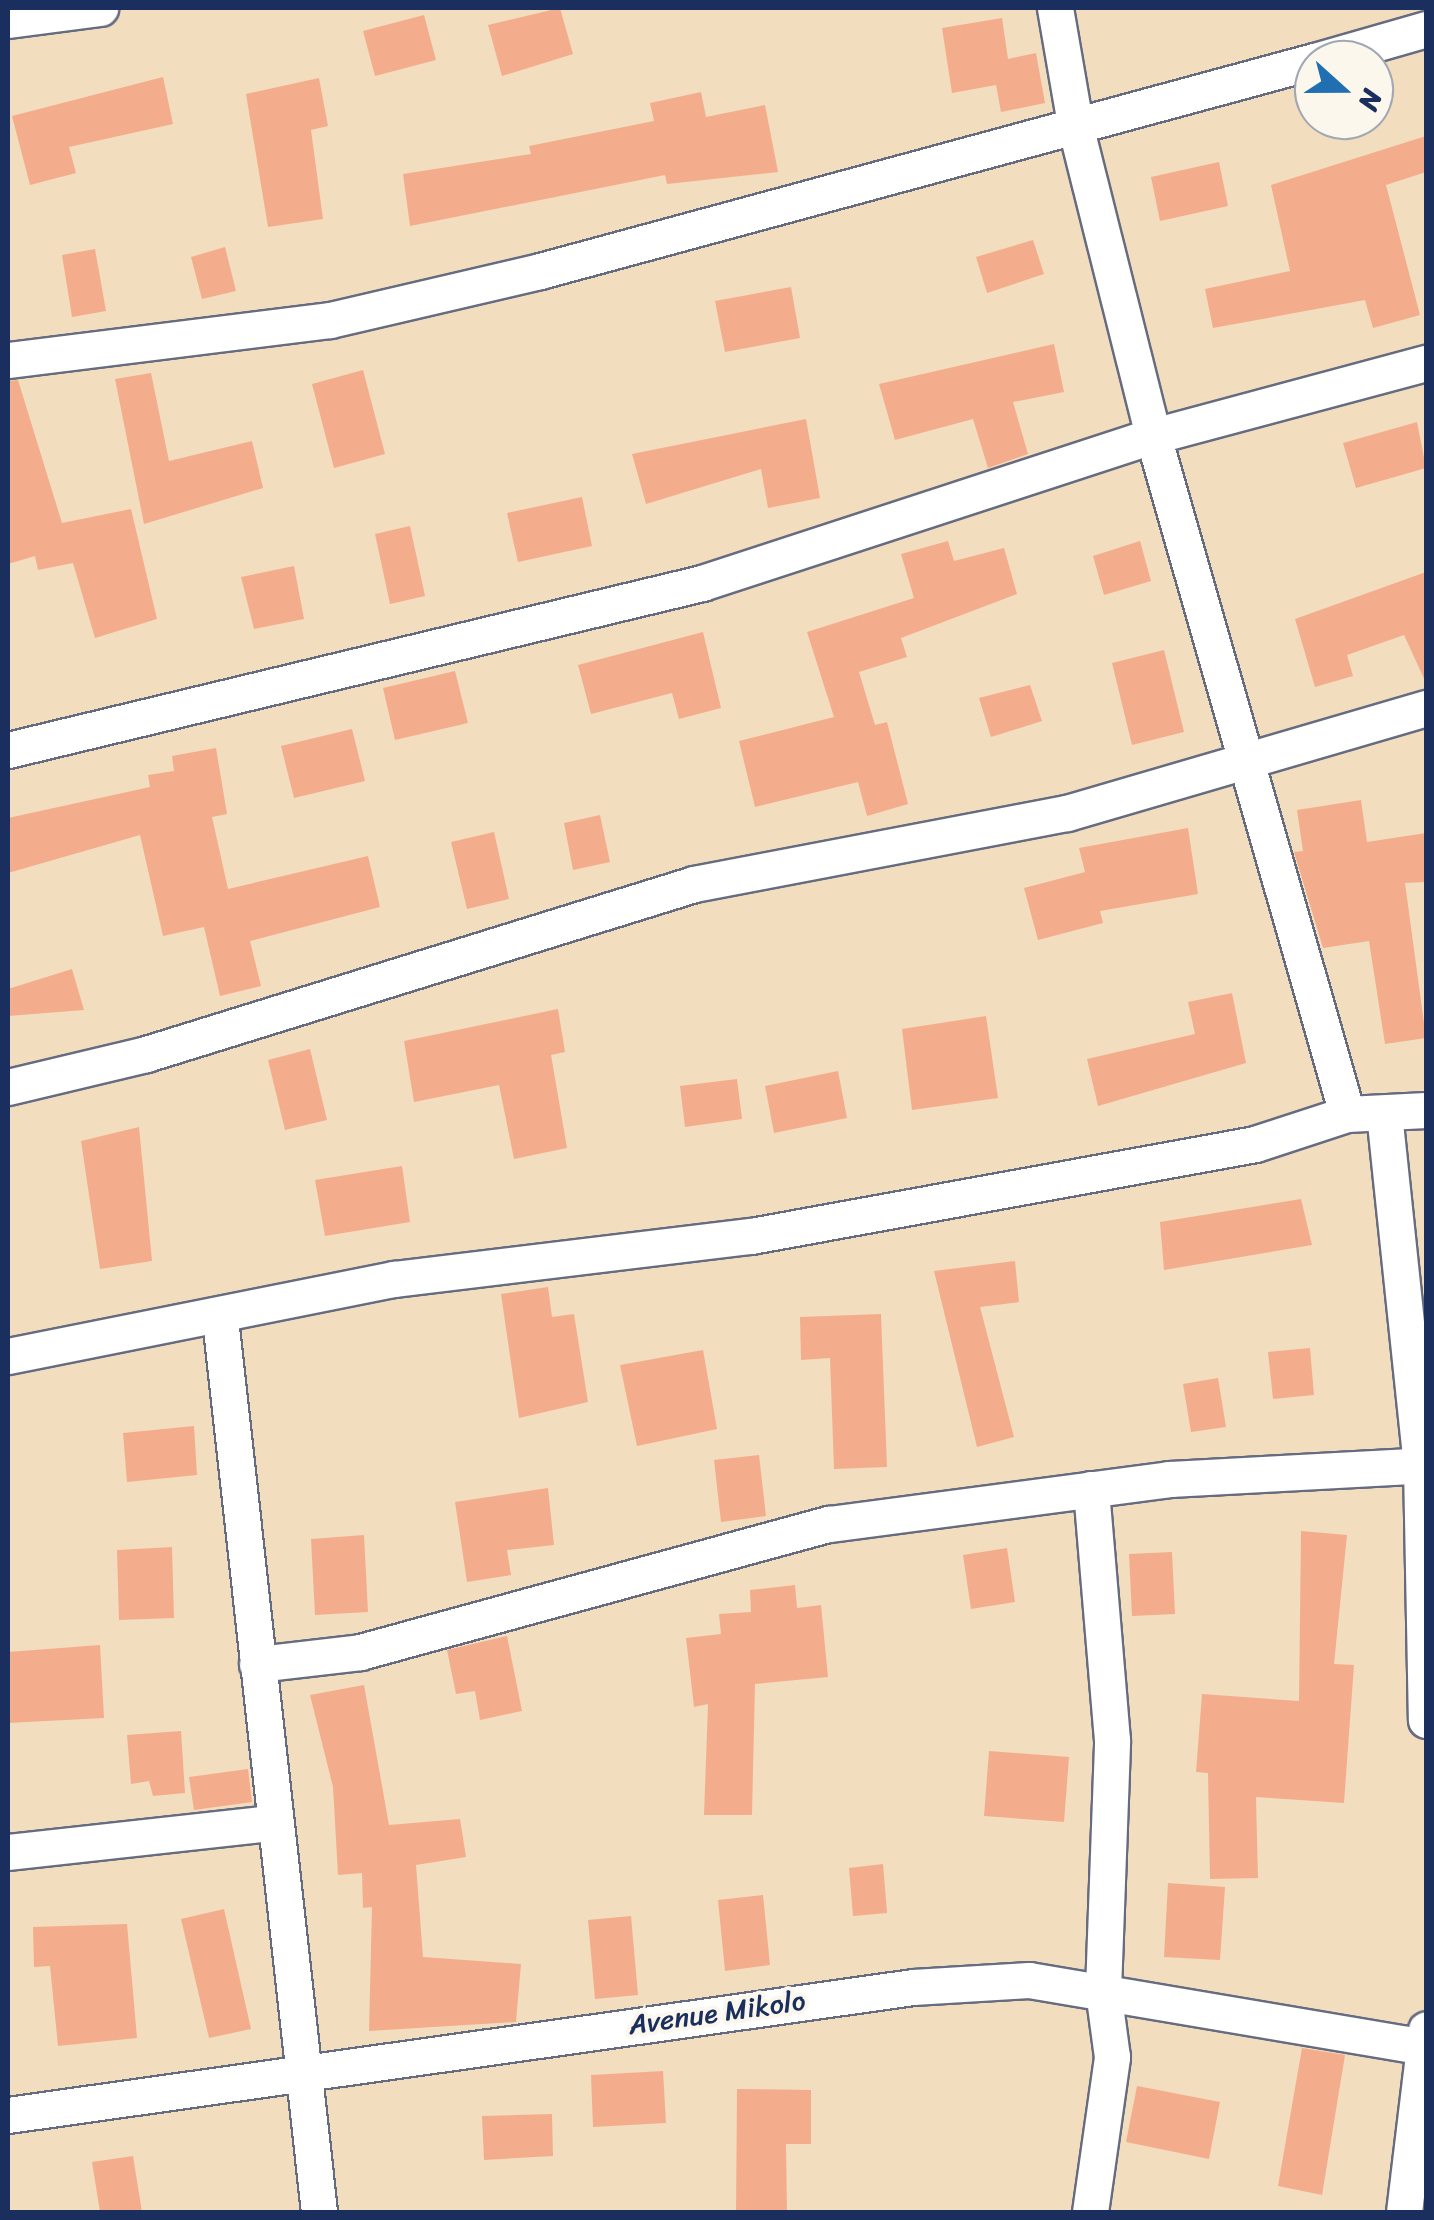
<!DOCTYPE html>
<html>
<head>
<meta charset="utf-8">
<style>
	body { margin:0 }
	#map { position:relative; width:1434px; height:2220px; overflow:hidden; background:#f2ddbf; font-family:Sriracha,sans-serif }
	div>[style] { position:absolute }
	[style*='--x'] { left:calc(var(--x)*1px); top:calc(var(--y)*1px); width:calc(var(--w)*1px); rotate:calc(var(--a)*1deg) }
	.building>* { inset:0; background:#f4ad8c }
	.roads { filter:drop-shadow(2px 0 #666c80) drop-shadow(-2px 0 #666c80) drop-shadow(0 2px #666c80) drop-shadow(0 -2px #666c80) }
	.street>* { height:35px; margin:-17.5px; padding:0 17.5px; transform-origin:17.5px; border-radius:17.5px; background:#fff }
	span { translate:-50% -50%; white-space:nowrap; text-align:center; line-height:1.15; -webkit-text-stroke:8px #fbf7ec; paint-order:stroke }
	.street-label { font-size:28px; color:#1b2f5e }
	.frame { position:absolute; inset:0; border:10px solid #1b2f5e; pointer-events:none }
	.north { position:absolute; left:1294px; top:40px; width:100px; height:100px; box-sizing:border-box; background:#fbf7ec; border:2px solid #a1a7b3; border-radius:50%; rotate:111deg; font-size:28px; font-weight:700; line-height:40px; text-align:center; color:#1b2f5e }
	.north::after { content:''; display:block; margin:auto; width:35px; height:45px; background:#1f6fb2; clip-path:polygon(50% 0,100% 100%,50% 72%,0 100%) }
</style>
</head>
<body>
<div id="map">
	<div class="building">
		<i style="clip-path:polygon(560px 8px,573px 54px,502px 76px,488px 25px)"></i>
		<i style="clip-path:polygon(424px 15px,436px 60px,375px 76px,363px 31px)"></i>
		<i style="clip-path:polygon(1002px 18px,1008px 59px,1036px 53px,1045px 103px,1001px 112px,996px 85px,952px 93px,942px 28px)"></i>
		<i style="clip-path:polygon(163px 77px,173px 124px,69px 147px,76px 173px,30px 185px,12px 116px)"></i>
		<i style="clip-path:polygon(319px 78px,328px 126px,311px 130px,323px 219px,268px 227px,246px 94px)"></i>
		<i style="clip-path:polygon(701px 92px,706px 117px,765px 105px,778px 172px,667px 184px,665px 175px,410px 226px,403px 174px,531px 154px,529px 146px,654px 121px,650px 103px)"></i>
		<i style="clip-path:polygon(1426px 136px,1426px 172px,1386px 185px,1420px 315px,1373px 328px,1365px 300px,1213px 328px,1205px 289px,1290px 271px,1271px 185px)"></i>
		<i style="clip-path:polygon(1219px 162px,1228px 206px,1160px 221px,1151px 177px)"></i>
		<i style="clip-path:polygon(1033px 240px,1044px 274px,987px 293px,976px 257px)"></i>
		<i style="clip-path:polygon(225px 247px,236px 291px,202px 299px,191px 257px)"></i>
		<i style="clip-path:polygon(95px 249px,106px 311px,72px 317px,62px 255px)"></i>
		<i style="clip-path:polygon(791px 287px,800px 338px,725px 352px,715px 301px)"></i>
		<i style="clip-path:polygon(1054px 344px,1064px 392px,1013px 402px,1028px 454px,988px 468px,973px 419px,895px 440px,879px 384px)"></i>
		<i style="clip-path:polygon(363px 370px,385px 454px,334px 468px,312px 384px)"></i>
		<i style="clip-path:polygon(151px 373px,169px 461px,252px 441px,263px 488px,144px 524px,115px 379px)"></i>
		<i style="clip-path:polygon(18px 380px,62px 523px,131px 509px,157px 619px,95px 638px,73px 563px,38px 570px,35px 556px,8px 564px,8px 381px)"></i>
		<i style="clip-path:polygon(806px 419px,820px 498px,768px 508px,761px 469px,646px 504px,632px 454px)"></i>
		<i style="clip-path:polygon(1417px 422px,1426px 468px,1356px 488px,1343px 443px)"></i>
		<i style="clip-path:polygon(582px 497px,592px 546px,518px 562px,507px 513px)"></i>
		<i style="clip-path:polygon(410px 526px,425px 596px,390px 604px,375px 534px)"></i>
		<i style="clip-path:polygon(948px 541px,954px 561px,1004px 548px,1017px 594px,901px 638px,907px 657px,859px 672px,875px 725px,887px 722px,908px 804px,867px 816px,858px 782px,755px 807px,739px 741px,834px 717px,807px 632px,914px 598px,901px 554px)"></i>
		<i style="clip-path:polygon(1140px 541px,1151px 581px,1104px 595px,1093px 556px)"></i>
		<i style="clip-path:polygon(294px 566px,304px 619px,254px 629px,241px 577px)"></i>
		<i style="clip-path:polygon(1426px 572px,1426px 683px,1404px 635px,1347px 655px,1353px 676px,1315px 687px,1295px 619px)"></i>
		<i style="clip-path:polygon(703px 632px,721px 708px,679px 719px,672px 693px,591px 714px,578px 665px)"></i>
		<i style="clip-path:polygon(1164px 650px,1184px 732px,1132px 745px,1112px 663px)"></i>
		<i style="clip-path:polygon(455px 671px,468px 723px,395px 740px,383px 688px)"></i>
		<i style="clip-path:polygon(1030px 685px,1042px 721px,991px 737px,979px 698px)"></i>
		<i style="clip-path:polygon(352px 729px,365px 781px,294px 798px,281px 746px)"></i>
		<i style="clip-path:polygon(216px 748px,227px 814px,212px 817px,228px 889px,368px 856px,380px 907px,250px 941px,261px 986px,220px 996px,204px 927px,163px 936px,140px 835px,8px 873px,8px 818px,150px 787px,148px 775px,174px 771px,172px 756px)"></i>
		<i style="clip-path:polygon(1361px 800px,1367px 842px,1426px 833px,1426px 882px,1405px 883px,1426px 1038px,1385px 1044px,1369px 941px,1323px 948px,1294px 852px,1303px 851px,1297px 810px)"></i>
		<i style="clip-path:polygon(600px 815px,610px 862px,573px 870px,564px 823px)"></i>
		<i style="clip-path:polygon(1188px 828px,1198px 894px,1100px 911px,1103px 923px,1038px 940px,1024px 888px,1085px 872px,1079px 848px)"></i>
		<i style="clip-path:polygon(494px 832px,509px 899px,467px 909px,451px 842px)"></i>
		<i style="clip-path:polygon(72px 969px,84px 1010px,8px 1016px,8px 989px)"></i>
		<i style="clip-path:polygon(1232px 993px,1246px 1063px,1098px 1106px,1087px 1059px,1195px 1034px,1188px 1002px)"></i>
		<i style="clip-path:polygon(558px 1009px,565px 1052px,551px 1055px,567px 1148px,514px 1159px,499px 1085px,414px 1102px,404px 1041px)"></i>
		<i style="clip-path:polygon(986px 1016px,998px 1098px,912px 1110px,902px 1029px)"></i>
		<i style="clip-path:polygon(310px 1049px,327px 1120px,285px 1130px,268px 1060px)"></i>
		<i style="clip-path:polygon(838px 1071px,847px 1118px,774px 1133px,765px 1086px)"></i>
		<i style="clip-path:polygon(737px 1079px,742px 1119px,685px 1127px,680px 1086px)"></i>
		<i style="clip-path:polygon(139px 1127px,152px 1261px,100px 1269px,81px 1141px)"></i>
		<i style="clip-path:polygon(402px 1166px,410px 1222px,325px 1236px,315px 1180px)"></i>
		<i style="clip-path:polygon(1301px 1199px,1312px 1245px,1164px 1270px,1160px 1222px)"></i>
		<i style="clip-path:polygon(1015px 1261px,1019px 1302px,980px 1307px,1014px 1437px,977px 1447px,934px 1271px)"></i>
		<i style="clip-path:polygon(548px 1287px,552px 1317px,574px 1314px,588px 1402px,519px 1418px,501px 1294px)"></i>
		<i style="clip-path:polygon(881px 1314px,887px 1467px,834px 1469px,830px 1358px,801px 1360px,800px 1317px)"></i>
		<i style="clip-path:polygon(1310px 1348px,1314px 1395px,1273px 1399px,1268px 1352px)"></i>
		<i style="clip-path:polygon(703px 1350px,717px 1429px,637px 1446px,620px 1365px)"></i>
		<i style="clip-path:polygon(1218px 1378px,1226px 1427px,1191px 1432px,1183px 1384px)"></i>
		<i style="clip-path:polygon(194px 1426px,197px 1475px,127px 1482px,123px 1433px)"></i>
		<i style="clip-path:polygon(759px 1455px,766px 1516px,721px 1522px,714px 1460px)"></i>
		<i style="clip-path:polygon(548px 1488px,554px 1545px,507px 1550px,511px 1575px,467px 1582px,455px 1502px)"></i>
		<i style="clip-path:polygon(1301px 1531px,1347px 1535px,1334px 1664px,1354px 1665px,1344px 1803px,1256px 1797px,1258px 1878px,1210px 1879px,1208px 1773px,1196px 1772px,1202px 1694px,1299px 1701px)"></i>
		<i style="clip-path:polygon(364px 1535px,368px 1612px,315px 1615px,311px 1539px)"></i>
		<i style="clip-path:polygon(172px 1547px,174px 1618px,119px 1620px,117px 1550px)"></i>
		<i style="clip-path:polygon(1007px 1548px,1015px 1602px,971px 1609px,963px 1555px)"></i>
		<i style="clip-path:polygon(1172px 1552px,1175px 1614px,1132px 1616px,1129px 1554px)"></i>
		<i style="clip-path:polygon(795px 1585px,797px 1608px,821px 1605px,828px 1677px,755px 1684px,752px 1815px,704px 1815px,708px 1704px,694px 1707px,686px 1638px,721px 1634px,719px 1614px,751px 1612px,750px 1590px)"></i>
		<i style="clip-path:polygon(507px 1636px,522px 1711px,480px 1720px,475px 1691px,456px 1694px,447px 1650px)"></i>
		<i style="clip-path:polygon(100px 1645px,104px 1718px,8px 1723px,8px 1652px)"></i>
		<i style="clip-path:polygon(364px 1685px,389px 1825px,460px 1819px,466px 1857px,416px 1865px,423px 1957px,521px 1964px,516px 2022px,369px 2031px,372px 1907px,363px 1908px,362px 1873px,338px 1875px,333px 1787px,310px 1695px)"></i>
		<i style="clip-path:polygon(181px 1731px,185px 1793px,153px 1796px,149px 1781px,131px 1784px,127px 1735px)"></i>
		<i style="clip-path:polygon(989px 1751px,1069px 1757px,1064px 1822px,984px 1816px)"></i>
		<i style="clip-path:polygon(248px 1769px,252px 1802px,194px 1810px,189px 1777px)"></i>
		<i style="clip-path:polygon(883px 1864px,887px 1913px,853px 1916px,849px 1868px)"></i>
		<i style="clip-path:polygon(1168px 1883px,1225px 1887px,1220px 1960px,1164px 1957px)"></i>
		<i style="clip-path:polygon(763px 1895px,770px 1965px,725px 1971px,718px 1900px)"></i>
		<i style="clip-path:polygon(224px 1909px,251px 2029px,209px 2038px,181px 1919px)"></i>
		<i style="clip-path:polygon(631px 1916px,638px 1995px,595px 1999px,588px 1920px)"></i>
		<i style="clip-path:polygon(127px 1924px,137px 2038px,58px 2046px,50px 1966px,34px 1967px,33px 1927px)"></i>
		<i style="clip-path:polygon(1302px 2048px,1345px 2055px,1322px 2195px,1278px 2186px)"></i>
		<i style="clip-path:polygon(663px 2071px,666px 2123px,593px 2127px,591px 2075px)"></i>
		<i style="clip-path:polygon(1137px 2086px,1220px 2102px,1209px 2159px,1126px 2142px)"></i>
		<i style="clip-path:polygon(737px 2089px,811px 2090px,811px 2144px,786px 2144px,787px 2212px,736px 2212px)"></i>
		<i style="clip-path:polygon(552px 2114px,553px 2156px,484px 2160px,482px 2116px)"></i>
		<i style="clip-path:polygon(133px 2156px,142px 2212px,100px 2212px,92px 2162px)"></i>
	</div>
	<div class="roads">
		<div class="street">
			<i style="--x:1055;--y:8;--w:123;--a:80.2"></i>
			<i style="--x:1076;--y:129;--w:317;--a:75.9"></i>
			<i style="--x:1153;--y:436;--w:705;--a:74.03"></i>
			<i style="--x:8;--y:20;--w:93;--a:-7.4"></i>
			<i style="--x:1318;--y:60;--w:112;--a:-16"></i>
			<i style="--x:8;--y:360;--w:324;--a:-7.1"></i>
			<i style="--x:330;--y:320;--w:216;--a:-13.1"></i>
			<i style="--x:540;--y:271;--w:802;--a:-15.18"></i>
			<i style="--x:8;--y:750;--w:714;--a:-13.53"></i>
			<i style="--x:702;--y:583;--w:474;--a:-18.1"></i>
			<i style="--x:1153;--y:436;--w:283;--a:-15"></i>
			<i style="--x:8;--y:1087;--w:142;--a:-13.4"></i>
			<i style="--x:146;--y:1054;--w:574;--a:-17.23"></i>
			<i style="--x:694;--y:884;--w:380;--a:-10.8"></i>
			<i style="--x:1067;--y:813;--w:374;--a:-16.3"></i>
			<i style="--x:1384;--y:1113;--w:354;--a:84"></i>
			<i style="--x:1421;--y:1465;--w:255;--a:88.9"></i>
			<i style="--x:220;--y:1319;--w:898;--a:83.67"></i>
			<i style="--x:8;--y:1356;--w:394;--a:-11.3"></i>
			<i style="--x:394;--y:1279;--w:360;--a:-6.9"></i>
			<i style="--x:751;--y:1236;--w:512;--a:-10.34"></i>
			<i style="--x:1255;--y:1144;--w:97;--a:-18.1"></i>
			<i style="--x:1347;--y:1114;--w:79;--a:-2.9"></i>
			<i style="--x:257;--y:1664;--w:104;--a:-6.6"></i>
			<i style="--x:360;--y:1652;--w:486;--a:-15.3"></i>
			<i style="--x:829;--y:1524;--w:343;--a:-7.5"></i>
			<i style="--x:1169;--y:1479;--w:257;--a:-3.1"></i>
			<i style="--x:8;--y:1852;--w:266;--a:-6.3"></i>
			<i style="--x:8;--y:2115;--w:914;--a:-8.05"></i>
			<i style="--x:913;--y:1987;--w:116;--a:-3.5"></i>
			<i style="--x:1029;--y:1980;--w:403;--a:9.6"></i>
			<i style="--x:1090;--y:2212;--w:157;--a:-81.9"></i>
			<i style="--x:1112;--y:2057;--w:68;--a:-97.7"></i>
			<i style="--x:1103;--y:1990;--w:250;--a:-87.9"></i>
			<i style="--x:1112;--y:1740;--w:252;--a:-94.8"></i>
			<i style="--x:1404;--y:2212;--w:184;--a:-83.1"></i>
		</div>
	</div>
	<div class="street-label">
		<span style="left:717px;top:2013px;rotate:-8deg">Avenue Mikolo</span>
	</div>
	<div class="frame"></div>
	<div class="north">N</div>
</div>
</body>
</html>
